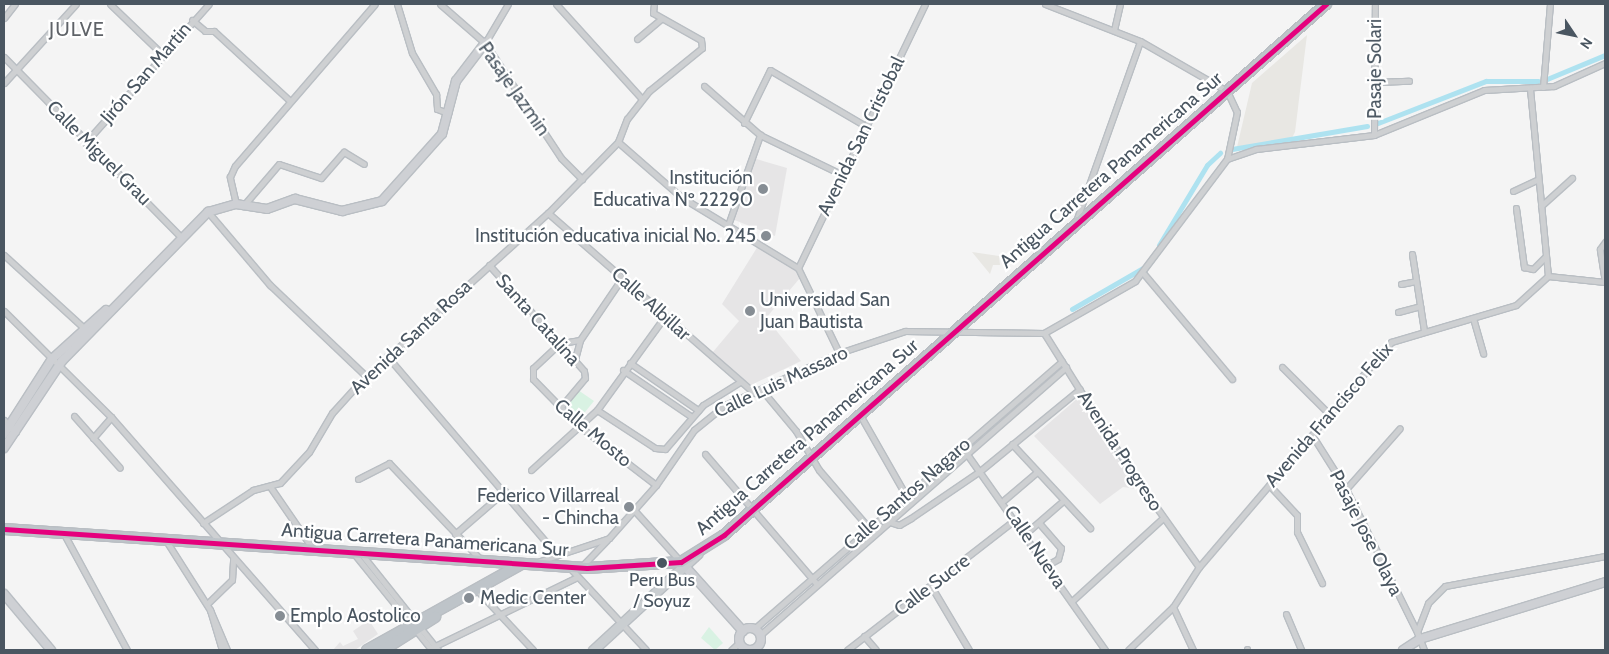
<!DOCTYPE html>
<html>
<head>
<meta charset="utf-8">
<style>
	body { margin:0 }
	#map { position:relative; width:1609px; height:654px; overflow:hidden; background:#f4f4f4; font-family:Cabin,sans-serif }
	div>[style] { position:absolute }
	[style*='--x'] { left:calc(var(--x)*1px); top:calc(var(--y)*1px); width:calc(var(--w)*1px); rotate:calc(var(--a)*1deg) }
	.commercial>* { inset:0; background:#e8e7e3 }
	.education>* { inset:0; background:#e6e5e6 }
	.green>* { inset:0; background:#d9f2e3 }
	.canal>* { height:5px; margin:-2.5px; padding:0 2.5px; transform-origin:2.5px; border-radius:2.5px; background:#aee2f0 }
	.roads { filter:drop-shadow(1px 0 #b9bec3) drop-shadow(-1px 0 #b9bec3) drop-shadow(0 1px #b9bec3) drop-shadow(0 -1px #b9bec3) }
	.street>* { height:5px; margin:-2.5px; padding:0 2.5px; transform-origin:2.5px; border-radius:2.5px; background:#ced0d2 }
	.secondary>* { height:8px; margin:-4px; padding:0 4px; transform-origin:4px; border-radius:4px; background:#ced0d4 }
	.secondary>.ring { margin:-4px; padding:0; box-sizing:content-box; background:none; border:8px solid #ced0d4; border-radius:50% }
	.primary>* { height:9px; margin:-4.5px; padding:0 4.5px; transform-origin:4.5px; border-radius:4.5px; background:#caced1 }
	.highway>* { height:10px; margin:-5px; padding:0 5px; transform-origin:5px; border-radius:5px; background:#bec4c9 }
	.bus-1>* { height:5px; margin:-2.5px; padding:0 2.5px; transform-origin:2.5px; border-radius:2.5px; background:#e5007d }
	.dots>* { width:14px; height:14px; translate:-50% -50%; box-sizing:border-box; border:2px solid #fff; border-radius:50% }
	span { translate:-50% -50%; white-space:nowrap; text-align:center; line-height:1.15; -webkit-text-stroke:4.5px #fff; paint-order:stroke }
	.bus-label { font-size:18px; color:#4a5661 }
	.street-label { font-size:19px; color:#4a5661 }
	.poi-label { font-size:19px; color:#4a5661 }
	.right { translate:-100% -50%; text-align:right }
	.left { translate:0 -50%; text-align:left }
	.neighbourhood-label { font-size:20px; color:#5f6368; letter-spacing:1px }
	.frame { position:absolute; inset:0; border:5px solid #4a5661; pointer-events:none }
	.north { position:absolute; left:1549px; top:10px; width:50px; height:50px; -webkit-text-stroke:4px #fff; paint-order:stroke; rotate:124deg; font-size:14px; font-weight:700; line-height:20px; text-align:center; color:#4a5661 }
	.north::after { content:''; display:block; margin:auto; width:18px; height:22px; background:#4a5661; clip-path:polygon(50% 0,100% 100%,50% 72%,0 100%) }
</style>
</head>
<body>
<div id="map">
	<div class="commercial">
		<i style="clip-path:polygon(1307px 35px,1295px 132px,1292px 138px,1237px 147px,1252px 83px)"></i>
		<i style="clip-path:polygon(972px 252px,999px 256px,1000px 265px,993px 265px,990px 274px)"></i>
	</div>
	<div class="education">
		<i style="clip-path:polygon(753px 158px,787px 168px,775px 236px,732px 219px)"></i>
		<i style="clip-path:polygon(758px 246px,793px 268px,800px 278px,766px 318px,801px 361px,751px 385px,712px 353px,739px 321px,722px 304px)"></i>
		<i style="clip-path:polygon(1078px 398px,1137px 489px,1123px 487px,1100px 504px,1034px 436px)"></i>
		<i style="clip-path:polygon(369px 620px,378px 634px,355px 650px,333px 650px,340px 642px,343px 646px,358px 639px,353px 631px)"></i>
	</div>
	<div class="green">
		<i style="clip-path:polygon(578px 390px,594px 401px,577px 422px,562px 410px)"></i>
		<i style="clip-path:polygon(709px 627px,723px 643px,715px 650px,701px 638px)"></i>
	</div>
	<div class="canal">
		<i style="--x:1547;--y:79;--w:63;--a:-22.5"></i>
		<i style="--x:1378;--y:123;--w:116;--a:-21.3"></i>
		<i style="--x:1486;--y:81;--w:52;--a:0"></i>
		<i style="--x:1232;--y:149;--w:137;--a:-9.7"></i>
		<i style="--x:1159;--y:245;--w:93;--a:-59"></i>
		<i style="--x:1207;--y:165;--w:18;--a:-43"></i>
		<i style="--x:1072;--y:309;--w:82;--a:-30"></i>
	</div>
	<div class="roads">
		<div class="street">
			<i style="--x:110;--y:4;--w:72;--a:43.9"></i>
			<i style="--x:397;--y:4;--w:51;--a:73"></i>
			<i style="--x:412;--y:53;--w:48;--a:59.7"></i>
			<i style="--x:436;--y:94;--w:15;--a:86"></i>
			<i style="--x:437;--y:109;--w:12;--a:20"></i>
			<i style="--x:440;--y:4;--w:60;--a:40.9"></i>
			<i style="--x:485;--y:43;--w:138;--a:56.5"></i>
			<i style="--x:561;--y:158;--w:30;--a:45"></i>
			<i style="--x:556;--y:4;--w:128;--a:47.8"></i>
			<i style="--x:1045;--y:4;--w:102;--a:21.3"></i>
			<i style="--x:1140;--y:41;--w:100;--a:29.9"></i>
			<i style="--x:1227;--y:91;--w:23;--a:65"></i>
			<i style="--x:1237;--y:112;--w:48;--a:102"></i>
			<i style="--x:4;--y:18;--w:18;--a:-52"></i>
			<i style="--x:192;--y:20;--w:17;--a:40"></i>
			<i style="--x:205;--y:31;--w:9;--a:0"></i>
			<i style="--x:214;--y:31;--w:103;--a:42.6"></i>
			<i style="--x:1114;--y:30;--w:27;--a:-77"></i>
			<i style="--x:637;--y:39;--w:31;--a:-40"></i>
			<i style="--x:485;--y:43;--w:45;--a:-59.5"></i>
			<i style="--x:4;--y:57;--w:252;--a:45.5"></i>
			<i style="--x:1375;--y:82;--w:34;--a:-2"></i>
			<i style="--x:4;--y:83;--w:107;--a:-47.7"></i>
			<i style="--x:704;--y:86;--w:74;--a:41.2"></i>
			<i style="--x:760;--y:135;--w:92;--a:25.7"></i>
			<i style="--x:1543;--y:87;--w:83;--a:-85.2"></i>
			<i style="--x:744;--y:123;--w:59;--a:-63.9"></i>
			<i style="--x:770;--y:70;--w:113;--a:30.4"></i>
			<i style="--x:1374;--y:135;--w:131;--a:-89.6"></i>
			<i style="--x:618;--y:142;--w:84;--a:41.1"></i>
			<i style="--x:681;--y:197;--w:137;--a:31.3"></i>
			<i style="--x:798;--y:268;--w:94;--a:64.2"></i>
			<i style="--x:85;--y:143;--w:186;--a:-48.3"></i>
			<i style="--x:1513;--y:191;--w:26;--a:-25"></i>
			<i style="--x:236;--y:204;--w:28;--a:-103"></i>
			<i style="--x:230;--y:177;--w:12;--a:-66"></i>
			<i style="--x:235;--y:166;--w:214;--a:-49.2"></i>
			<i style="--x:243;--y:206;--w:55;--a:-49.4"></i>
			<i style="--x:279;--y:164;--w:44;--a:18.4"></i>
			<i style="--x:321;--y:178;--w:35;--a:-49"></i>
			<i style="--x:344;--y:152;--w:23;--a:31"></i>
			<i style="--x:1541;--y:206;--w:42;--a:-42.1"></i>
			<i style="--x:1516;--y:208;--w:60;--a:82.3"></i>
			<i style="--x:1524;--y:267;--w:9;--a:13"></i>
			<i style="--x:1533;--y:269;--w:18;--a:-45"></i>
			<i style="--x:208;--y:212;--w:96;--a:49.7"></i>
			<i style="--x:270;--y:285;--w:132;--a:43.5"></i>
			<i style="--x:548;--y:213;--w:274;--a:41.1"></i>
			<i style="--x:1075;--y:224;--w:194;--a:-70.4"></i>
			<i style="--x:728;--y:225;--w:96;--a:-70.4"></i>
			<i style="--x:1412;--y:254;--w:78;--a:81.1"></i>
			<i style="--x:4;--y:255;--w:108;--a:42.4"></i>
			<i style="--x:489;--y:265;--w:142;--a:48.1"></i>
			<i style="--x:584;--y:371;--w:7;--a:82"></i>
			<i style="--x:585;--y:378;--w:39;--a:130"></i>
			<i style="--x:798;--y:268;--w:293;--a:-64.3"></i>
			<i style="--x:1144;--y:274;--w:137;--a:50"></i>
			<i style="--x:1548;--y:276;--w:57;--a:6"></i>
			<i style="--x:1605;--y:282;--w:33;--a:-99"></i>
			<i style="--x:1600;--y:249;--w:9;--a:-54"></i>
			<i style="--x:1401;--y:284;--w:15;--a:-11"></i>
			<i style="--x:4;--y:311;--w:151;--a:44.7"></i>
			<i style="--x:111;--y:417;--w:310;--a:48.8"></i>
			<i style="--x:1398;--y:312;--w:23;--a:-15"></i>
			<i style="--x:1473;--y:318;--w:37;--a:74"></i>
			<i style="--x:1044;--y:333;--w:162;--a:57.9"></i>
			<i style="--x:1130;--y:470;--w:119;--a:54.6"></i>
			<i style="--x:580;--y:340;--w:20;--a:171"></i>
			<i style="--x:560;--y:343;--w:37;--a:137"></i>
			<i style="--x:533;--y:368;--w:11;--a:90"></i>
			<i style="--x:533;--y:379;--w:66;--a:45.6"></i>
			<i style="--x:579;--y:426;--w:97;--a:37.5"></i>
			<i style="--x:387;--y:356;--w:262;--a:49.5"></i>
			<i style="--x:575;--y:359;--w:20;--a:-75"></i>
			<i style="--x:580;--y:340;--w:75;--a:-55.9"></i>
			<i style="--x:630;--y:363;--w:83;--a:34.7"></i>
			<i style="--x:1282;--y:367;--w:68;--a:45"></i>
			<i style="--x:623;--y:370;--w:83;--a:34.3"></i>
			<i style="--x:761;--y:389;--w:55;--a:50.2"></i>
			<i style="--x:796;--y:431;--w:45;--a:59.5"></i>
			<i style="--x:819;--y:470;--w:78;--a:49.2"></i>
			<i style="--x:597;--y:410;--w:69;--a:33.2"></i>
			<i style="--x:655;--y:448;--w:10;--a:6"></i>
			<i style="--x:665;--y:449;--w:58;--a:-49.2"></i>
			<i style="--x:703;--y:405;--w:44;--a:-31.9"></i>
			<i style="--x:860;--y:415;--w:91;--a:60.3"></i>
			<i style="--x:74;--y:416;--w:69;--a:48.5"></i>
			<i style="--x:4;--y:420;--w:17;--a:45"></i>
			<i style="--x:1312;--y:435;--w:64;--a:57.8"></i>
			<i style="--x:1346;--y:489;--w:160;--a:63.6"></i>
			<i style="--x:93;--y:438;--w:28;--a:-49"></i>
			<i style="--x:1012;--y:444;--w:115;--a:47.1"></i>
			<i style="--x:964;--y:450;--w:245;--a:54.8"></i>
			<i style="--x:705;--y:454;--w:172;--a:49.3"></i>
			<i style="--x:531;--y:470;--w:89;--a:-42.3"></i>
			<i style="--x:597;--y:410;--w:116;--a:-54.1"></i>
			<i style="--x:358;--y:479;--w:35;--a:-27"></i>
			<i style="--x:389;--y:463;--w:134;--a:46.5"></i>
			<i style="--x:1269;--y:485;--w:41;--a:47"></i>
			<i style="--x:1297;--y:515;--w:17;--a:90"></i>
			<i style="--x:1297;--y:532;--w:57;--a:63.9"></i>
			<i style="--x:271;--y:488;--w:74;--a:55.5"></i>
			<i style="--x:1346;--y:489;--w:81;--a:-48.5"></i>
			<i style="--x:1004;--y:500;--w:43;--a:-40.3"></i>
			<i style="--x:634;--y:510;--w:70;--a:47.9"></i>
			<i style="--x:887;--y:521;--w:13;--a:18"></i>
			<i style="--x:899;--y:525;--w:14;--a:-30"></i>
			<i style="--x:911;--y:518;--w:83;--a:-34.3"></i>
			<i style="--x:980;--y:471;--w:129;--a:-39.4"></i>
			<i style="--x:203;--y:523;--w:60;--a:-33.4"></i>
			<i style="--x:253;--y:490;--w:28;--a:-15"></i>
			<i style="--x:280;--y:483;--w:42;--a:-46.9"></i>
			<i style="--x:309;--y:452;--w:45;--a:-59.5"></i>
			<i style="--x:332;--y:413;--w:42;--a:-47.9"></i>
			<i style="--x:360;--y:382;--w:253;--a:-42"></i>
			<i style="--x:548;--y:213;--w:100;--a:-45.4"></i>
			<i style="--x:618;--y:142;--w:25;--a:-69"></i>
			<i style="--x:627;--y:119;--w:36;--a:-52"></i>
			<i style="--x:649;--y:91;--w:68;--a:-39.1"></i>
			<i style="--x:702;--y:48;--w:8;--a:-97"></i>
			<i style="--x:701;--y:40;--w:55;--a:-150.6"></i>
			<i style="--x:653;--y:13;--w:9;--a:-84"></i>
			<i style="--x:1039;--y:523;--w:33;--a:49"></i>
			<i style="--x:1061;--y:548;--w:11;--a:105"></i>
			<i style="--x:1058;--y:559;--w:13;--a:151"></i>
			<i style="--x:1026;--y:533;--w:49;--a:-40.9"></i>
			<i style="--x:64;--y:534;--w:132;--a:61.5"></i>
			<i style="--x:455;--y:534;--w:66;--a:-40.7"></i>
			<i style="--x:165;--y:539;--w:84;--a:57.6"></i>
			<i style="--x:355;--y:555;--w:122;--a:51"></i>
			<i style="--x:363;--y:556;--w:120;--a:51.4"></i>
			<i style="--x:537;--y:562;--w:76;--a:-18.4"></i>
			<i style="--x:609;--y:538;--w:71;--a:-48.4"></i>
			<i style="--x:656;--y:485;--w:67;--a:-55.4"></i>
			<i style="--x:694;--y:430;--w:40;--a:-39"></i>
			<i style="--x:725;--y:405;--w:125;--a:-24.5"></i>
			<i style="--x:839;--y:353;--w:70;--a:-18.4"></i>
			<i style="--x:905;--y:331;--w:139;--a:0.8"></i>
			<i style="--x:1044;--y:333;--w:105;--a:-29.7"></i>
			<i style="--x:1135;--y:281;--w:153;--a:-53"></i>
			<i style="--x:1227;--y:159;--w:31;--a:-19"></i>
			<i style="--x:1256;--y:149;--w:119;--a:-6.8"></i>
			<i style="--x:1374;--y:135;--w:119;--a:-22.2"></i>
			<i style="--x:1484;--y:90;--w:70;--a:-3.3"></i>
			<i style="--x:1554;--y:86;--w:56;--a:-24.3"></i>
			<i style="--x:582;--y:566;--w:36;--a:-46"></i>
			<i style="--x:569;--y:567;--w:113;--a:47.1"></i>
			<i style="--x:931;--y:586;--w:74;--a:59.3"></i>
			<i style="--x:475;--y:588;--w:85;--a:46.9"></i>
			<i style="--x:1072;--y:601;--w:123;--a:-42.4"></i>
			<i style="--x:208;--y:603;--w:33;--a:-44"></i>
			<i style="--x:232;--y:580;--w:22;--a:-87"></i>
			<i style="--x:1173;--y:607;--w:48;--a:-57"></i>
			<i style="--x:1199;--y:567;--w:296;--a:-49.5"></i>
			<i style="--x:1391;--y:342;--w:130;--a:-16.5"></i>
			<i style="--x:1516;--y:305;--w:43;--a:-42.2"></i>
			<i style="--x:1548;--y:276;--w:189;--a:-95.5"></i>
			<i style="--x:1173;--y:607;--w:47;--a:65.1"></i>
			<i style="--x:1286;--y:614;--w:39;--a:67"></i>
			<i style="--x:754;--y:629;--w:408;--a:-41"></i>
			<i style="--x:760;--y:635;--w:407;--a:-41.2"></i>
			<i style="--x:864;--y:636;--w:18;--a:49"></i>
			<i style="--x:431;--y:648;--w:162;--a:-25.9"></i>
			<i style="--x:1247;--y:649;--w:1;--a:90"></i>
			<i style="--x:222;--y:650;--w:42;--a:-106.7"></i>
			<i style="--x:210;--y:610;--w:43;--a:67"></i>
			<i style="--x:731;--y:650;--w:12;--a:-42"></i>
			<i style="--x:746;--y:650;--w:1;--a:-45"></i>
			<i style="--x:847;--y:650;--w:214;--a:-37.8"></i>
			<i style="--x:1128;--y:650;--w:62;--a:-43.7"></i>
			<i style="--x:1424;--y:650;--w:19;--a:-111"></i>
			<i style="--x:1417;--y:632;--w:31;--a:-69"></i>
			<i style="--x:1428;--y:603;--w:24;--a:-45"></i>
			<i style="--x:1445;--y:586;--w:163;--a:-10.6"></i>
		</div>
		<div class="secondary">
			<i style="--x:4;--y:434;--w:89;--a:-57.4"></i>
			<i style="--x:52;--y:359;--w:73;--a:-42.2"></i>
			<i style="--x:4;--y:448;--w:105;--a:-56.3"></i>
			<i style="--x:62;--y:361;--w:209;--a:-45.6"></i>
			<i style="--x:208;--y:212;--w:29;--a:-16"></i>
			<i style="--x:236;--y:204;--w:31;--a:9"></i>
			<i style="--x:267;--y:209;--w:30;--a:-20"></i>
			<i style="--x:295;--y:199;--w:49;--a:14.3"></i>
			<i style="--x:342;--y:211;--w:41;--a:-14"></i>
			<i style="--x:382;--y:201;--w:90;--a:-48.2"></i>
			<i style="--x:442;--y:134;--w:55;--a:-75.2"></i>
			<i style="--x:456;--y:81;--w:48;--a:-52.7"></i>
			<i style="--x:681;--y:562;--w:93;--a:48.1"></i>
			<i style="--x:4;--y:594;--w:73;--a:50"></i>
			<i class="ring" style="left:739px;top:628px;width:14px;height:14px"></i>
			<i style="--x:1403;--y:650;--w:20;--a:-33"></i>
			<i style="--x:1420;--y:639;--w:194;--a:-17.1"></i>
		</div>
		<div class="primary">
			<i style="--x:593;--y:650;--w:142;--a:-42.7"></i>
		</div>
		<div class="highway">
			<i style="--x:4;--y:529;--w:584;--a:3.83"></i>
			<i style="--x:587;--y:568;--w:94;--a:-3.7"></i>
			<i style="--x:681;--y:562;--w:51;--a:-32.1"></i>
			<i style="--x:724;--y:535;--w:803;--a:-41.41"></i>
			<i style="--x:367;--y:650;--w:175;--a:-29.1"></i>
			<i style="--x:383;--y:650;--w:62;--a:-32.4"></i>
		</div>
	</div>
	<div class="bus-1">
		<i style="--x:4;--y:529;--w:584;--a:3.83"></i>
		<i style="--x:587;--y:568;--w:94;--a:-3.7"></i>
		<i style="--x:681;--y:562;--w:51;--a:-32.1"></i>
		<i style="--x:724;--y:535;--w:803;--a:-41.41"></i>
	</div>
	<div class="dots">
		<i style="left:763px;top:189px;background:#868d94"></i>
		<i style="left:766px;top:236px;background:#868d94"></i>
		<i style="left:750px;top:311px;background:#868d94"></i>
		<i style="left:629px;top:507px;background:#868d94"></i>
		<i style="left:662px;top:563px;background:#4a5661"></i>
		<i style="left:469px;top:598px;background:#868d94"></i>
		<i style="left:280px;top:616px;background:#868d94"></i>
	</div>
	<div class="bus-label">
		<span style="left:662px;top:591px">Peru Bus<br>/ Soyuz</span>
	</div>
	<div class="street-label">
		<span style="left:1375px;top:69px;rotate:-90deg">Pasaje Solari</span>
		<span style="left:146px;top:73px;rotate:-49deg">Jirón San Martin</span>
		<span style="left:514px;top:89px;rotate:55deg">Pasaje Jazmin</span>
		<span style="left:861px;top:136px;rotate:-64deg">Avenida San Cristobal</span>
		<span style="left:99px;top:153px;rotate:45deg">Calle Miguel Grau</span>
		<span style="left:1111px;top:170px;rotate:-41deg">Antigua Carretera Panamericana Sur</span>
		<span style="left:651px;top:304px;rotate:42deg">Calle Albillar</span>
		<span style="left:538px;top:320px;rotate:48deg">Santa Catalina</span>
		<span style="left:411px;top:337px;rotate:-43deg">Avenida Santa Rosa</span>
		<span style="left:781px;top:382px;rotate:-25deg">Calle Luis Massaro</span>
		<span style="left:1329px;top:415px;rotate:-49deg">Avenida Francisco Felix</span>
		<span style="left:593px;top:433px;rotate:40deg">Calle Mosto</span>
		<span style="left:807px;top:437px;rotate:-41deg">Antigua Carretera Panamericana Sur</span>
		<span style="left:1120px;top:451px;rotate:57deg">Avenida Progreso</span>
		<span style="left:907px;top:494px;rotate:-41deg">Calle Santos Nagaro</span>
		<span style="left:1366px;top:533px;rotate:63deg">Pasaje Jose Olaya</span>
		<span style="left:425px;top:540px;rotate:4deg">Antigua Carretera Panamericana Sur</span>
		<span style="left:1035px;top:547px;rotate:56deg">Calle Nueva</span>
		<span style="left:932px;top:585px;rotate:-37deg">Calle Sucre</span>
	</div>
	<div class="poi-label">
		<span class="right" style="left:753px;top:189px">Institución<br>Educativa Nº 22290</span>
		<span class="right" style="left:756px;top:236px">Institución educativa inicial No. 245</span>
		<span class="left" style="left:760px;top:311px">Universidad San<br>Juan Bautista</span>
		<span class="right" style="left:619px;top:507px">Federico Villarreal<br>- Chincha</span>
		<span class="left" style="left:480px;top:598px">Medic Center</span>
		<span class="left" style="left:290px;top:616px">Emplo Aostolico</span>
	</div>
	<div class="neighbourhood-label">
		<span style="left:77px;top:29px">JULVE</span>
	</div>
	<div class="frame"></div>
	<div class="north">N</div>
</div>
</body>
</html>
